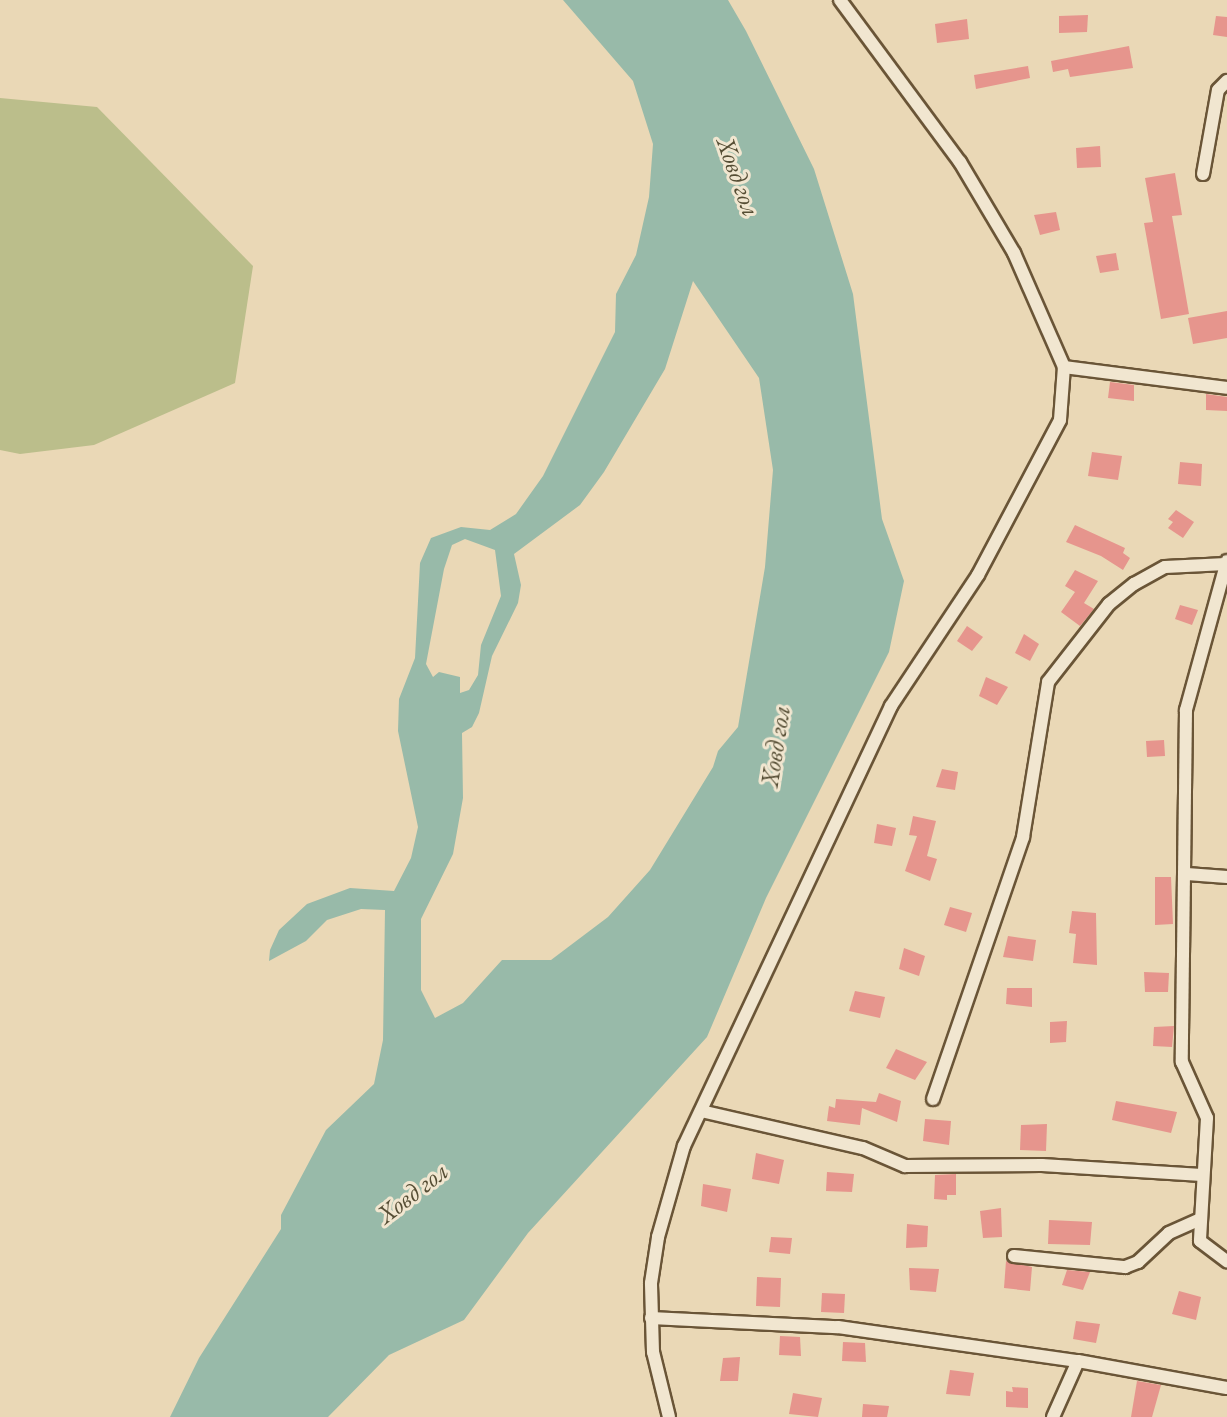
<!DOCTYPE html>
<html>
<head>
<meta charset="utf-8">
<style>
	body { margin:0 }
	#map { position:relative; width:1227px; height:1417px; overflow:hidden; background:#ead8b6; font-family:"EB Garamond",serif }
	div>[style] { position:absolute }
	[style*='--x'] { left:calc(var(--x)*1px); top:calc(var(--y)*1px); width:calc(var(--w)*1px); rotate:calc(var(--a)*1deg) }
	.green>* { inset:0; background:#bbbe8b }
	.water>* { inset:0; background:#98baa9 }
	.building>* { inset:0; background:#e6958d }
	.roads { filter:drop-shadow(2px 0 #6a5537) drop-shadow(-2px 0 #6a5537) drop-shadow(0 2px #6a5537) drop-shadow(0 -2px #6a5537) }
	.minor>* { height:12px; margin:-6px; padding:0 6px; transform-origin:6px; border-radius:6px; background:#f1e6d0 }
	span { translate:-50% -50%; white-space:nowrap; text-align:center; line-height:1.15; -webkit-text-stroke:6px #f1e6d0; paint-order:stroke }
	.water-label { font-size:26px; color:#554d34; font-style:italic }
</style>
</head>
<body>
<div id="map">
	<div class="green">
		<i style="clip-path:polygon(0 98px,97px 107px,253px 266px,235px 383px,94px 445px,20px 454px,0 450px)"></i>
	</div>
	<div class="water">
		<i style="clip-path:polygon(evenodd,563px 0,728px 0,746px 31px,814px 169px,853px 294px,882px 519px,904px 581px,889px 652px,766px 898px,707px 1037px,528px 1233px,464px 1320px,389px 1355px,328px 1417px,170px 1417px,199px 1358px,281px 1229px,281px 1215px,326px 1130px,374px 1084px,383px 1040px,385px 910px,361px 909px,327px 920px,306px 941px,269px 961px,270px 950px,279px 930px,307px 904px,350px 888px,394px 891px,411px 858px,418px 827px,398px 731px,399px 699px,415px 658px,420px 563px,431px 538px,461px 527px,490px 530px,516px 514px,543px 476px,615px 332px,616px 294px,636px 255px,649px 197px,653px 144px,633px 81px,563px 0,693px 281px,759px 378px,773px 470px,765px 567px,738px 727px,718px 751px,713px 767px,650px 870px,608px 917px,551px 960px,502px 960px,463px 1003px,435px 1018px,421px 990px,421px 919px,453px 854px,463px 798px,462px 733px,472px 727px,479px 713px,492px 656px,518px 603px,521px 585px,514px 554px,580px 505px,604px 472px,665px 369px,693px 281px,563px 0,465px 539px,495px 550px,501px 596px,481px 645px,478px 675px,469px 690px,460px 693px,460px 677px,439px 672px,433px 677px,426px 664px,444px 569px,452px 545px,465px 539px)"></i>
	</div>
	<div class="building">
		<i style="clip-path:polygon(1088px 15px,1087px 32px,1059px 33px,1059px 16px)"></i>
		<i style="clip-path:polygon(1216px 16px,1227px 17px,1227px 37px,1213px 35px)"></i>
		<i style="clip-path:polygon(967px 19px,969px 39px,937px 43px,935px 24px)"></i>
		<i style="clip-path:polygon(1129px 46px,1133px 68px,1070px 77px,1068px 69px,1053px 72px,1051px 61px)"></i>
		<i style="clip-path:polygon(1028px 66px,1030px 78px,976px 89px,974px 75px)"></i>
		<i style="clip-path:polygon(1100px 146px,1101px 167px,1077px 168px,1076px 148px)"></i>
		<i style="clip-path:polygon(1175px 173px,1182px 215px,1172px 216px,1189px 314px,1161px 319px,1144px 223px,1153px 222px,1145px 178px)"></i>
		<i style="clip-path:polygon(1056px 212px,1060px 230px,1040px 235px,1034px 215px)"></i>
		<i style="clip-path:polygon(1116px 253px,1119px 270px,1100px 273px,1096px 256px)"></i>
		<i style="clip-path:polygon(1227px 311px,1227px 338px,1193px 344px,1188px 318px)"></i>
		<i style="clip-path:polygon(1110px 382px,1134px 385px,1134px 401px,1108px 398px)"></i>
		<i style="clip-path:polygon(1206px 394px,1227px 397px,1227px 411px,1206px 410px)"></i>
		<i style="clip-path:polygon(1092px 452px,1122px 456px,1118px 480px,1088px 476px)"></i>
		<i style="clip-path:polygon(1180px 462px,1202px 464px,1201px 486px,1178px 484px)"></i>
		<i style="clip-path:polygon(1176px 510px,1194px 522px,1183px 538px,1168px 528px,1173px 522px,1168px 519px)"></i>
		<i style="clip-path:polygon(1075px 525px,1125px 548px,1123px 553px,1130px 558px,1123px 570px,1101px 556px,1066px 542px)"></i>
		<i style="clip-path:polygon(1075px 570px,1098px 581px,1084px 603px,1094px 609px,1080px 626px,1061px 612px,1075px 592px,1065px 586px)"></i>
		<i style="clip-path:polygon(1180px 605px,1198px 610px,1192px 625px,1175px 619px)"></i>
		<i style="clip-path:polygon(967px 626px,983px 637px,972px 651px,957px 641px)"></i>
		<i style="clip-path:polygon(1024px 634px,1039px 644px,1030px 661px,1015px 653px)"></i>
		<i style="clip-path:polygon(986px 677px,1008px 687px,997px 705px,979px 696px)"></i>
		<i style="clip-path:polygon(1164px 740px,1165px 756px,1147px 757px,1146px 741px)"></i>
		<i style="clip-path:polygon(942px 769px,958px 772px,955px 790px,936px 787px)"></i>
		<i style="clip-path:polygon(913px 816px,936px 821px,927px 856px,937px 859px,930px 881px,905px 871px,917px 836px,909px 835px)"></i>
		<i style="clip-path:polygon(877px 824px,896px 828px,892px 846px,874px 843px)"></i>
		<i style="clip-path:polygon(1155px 877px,1171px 877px,1173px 924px,1155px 925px)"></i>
		<i style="clip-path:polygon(950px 907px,972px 913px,966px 932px,944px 925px)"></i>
		<i style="clip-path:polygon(1072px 911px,1096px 913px,1097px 965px,1073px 963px,1076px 934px,1069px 933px)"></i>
		<i style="clip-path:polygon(1008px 936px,1036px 940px,1033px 961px,1003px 957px)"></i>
		<i style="clip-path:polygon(904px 948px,925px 956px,919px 976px,899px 969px)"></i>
		<i style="clip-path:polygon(1144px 972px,1169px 973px,1168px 992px,1145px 992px)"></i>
		<i style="clip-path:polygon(1007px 988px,1032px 988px,1032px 1007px,1006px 1004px)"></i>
		<i style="clip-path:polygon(855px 991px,885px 997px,880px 1018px,849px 1011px)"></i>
		<i style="clip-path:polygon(1067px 1021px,1066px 1042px,1050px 1043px,1050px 1022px)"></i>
		<i style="clip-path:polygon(1174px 1026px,1172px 1047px,1153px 1046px,1154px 1027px)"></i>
		<i style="clip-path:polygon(896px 1049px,927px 1062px,915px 1080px,886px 1068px)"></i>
		<i style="clip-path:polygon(879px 1093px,901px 1101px,897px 1122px,862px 1108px,860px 1125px,827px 1121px,829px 1106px,835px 1108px,836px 1099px,876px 1102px)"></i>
		<i style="clip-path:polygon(1116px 1101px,1177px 1112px,1171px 1133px,1112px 1120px)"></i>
		<i style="clip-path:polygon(925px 1119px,951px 1121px,949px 1145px,923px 1141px)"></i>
		<i style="clip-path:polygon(1047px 1124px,1046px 1151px,1020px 1150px,1021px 1125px)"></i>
		<i style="clip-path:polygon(756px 1153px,784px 1160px,779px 1184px,752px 1179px)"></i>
		<i style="clip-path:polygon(827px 1172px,854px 1174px,852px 1192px,826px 1191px)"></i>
		<i style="clip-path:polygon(956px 1174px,956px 1195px,947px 1195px,947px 1200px,934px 1199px,935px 1175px)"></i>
		<i style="clip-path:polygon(703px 1184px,731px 1189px,727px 1212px,701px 1206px)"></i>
		<i style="clip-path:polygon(1001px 1208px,1002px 1237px,983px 1238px,980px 1211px)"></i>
		<i style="clip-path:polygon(1049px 1220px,1092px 1222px,1090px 1245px,1048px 1244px)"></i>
		<i style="clip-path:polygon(907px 1224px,928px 1226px,927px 1247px,906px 1248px)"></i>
		<i style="clip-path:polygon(771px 1237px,792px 1238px,790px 1254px,769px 1252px)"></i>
		<i style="clip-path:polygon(1006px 1261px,1032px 1267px,1030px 1291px,1004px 1288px)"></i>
		<i style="clip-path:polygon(909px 1268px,939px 1269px,936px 1292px,910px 1290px)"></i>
		<i style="clip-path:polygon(1067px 1270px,1090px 1272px,1083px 1290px,1062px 1285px)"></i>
		<i style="clip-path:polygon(757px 1277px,781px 1278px,780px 1307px,756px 1306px)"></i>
		<i style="clip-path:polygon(1179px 1291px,1201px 1297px,1196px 1320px,1172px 1314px)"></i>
		<i style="clip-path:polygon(822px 1293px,845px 1294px,844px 1313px,821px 1312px)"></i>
		<i style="clip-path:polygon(1076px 1321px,1100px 1324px,1096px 1343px,1073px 1339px)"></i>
		<i style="clip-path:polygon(780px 1336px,800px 1337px,801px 1356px,779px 1355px)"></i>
		<i style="clip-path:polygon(843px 1342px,865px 1343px,866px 1362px,842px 1361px)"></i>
		<i style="clip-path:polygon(740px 1357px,738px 1381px,720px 1381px,723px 1358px)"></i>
		<i style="clip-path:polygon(950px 1370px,974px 1373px,970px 1396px,946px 1394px)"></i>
		<i style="clip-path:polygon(1137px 1381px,1161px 1385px,1152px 1417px,1131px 1417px)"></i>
		<i style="clip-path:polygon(1012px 1387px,1028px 1388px,1028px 1408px,1006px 1407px,1006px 1391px,1013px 1392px)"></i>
		<i style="clip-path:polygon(793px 1393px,822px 1398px,818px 1417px,789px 1414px)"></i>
		<i style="clip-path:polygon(863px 1404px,889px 1406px,887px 1417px,862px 1417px)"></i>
	</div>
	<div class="roads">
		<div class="minor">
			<i style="--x:840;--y:0;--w:202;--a:53.5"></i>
			<i style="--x:960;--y:162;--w:106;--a:59.3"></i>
			<i style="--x:1014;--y:253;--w:124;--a:66.3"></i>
			<i style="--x:1064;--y:367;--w:164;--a:7.3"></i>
			<i style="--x:1203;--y:174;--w:85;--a:-79.9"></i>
			<i style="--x:1218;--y:90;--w:13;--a:-45"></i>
			<i style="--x:1227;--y:561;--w:155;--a:105.4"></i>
			<i style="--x:1186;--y:710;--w:352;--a:90.7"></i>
			<i style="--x:1182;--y:1062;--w:61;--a:65.9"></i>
			<i style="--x:1207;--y:1118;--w:123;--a:93.3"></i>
			<i style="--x:1200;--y:1241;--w:34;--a:37"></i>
			<i style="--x:1187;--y:874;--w:40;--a:4.3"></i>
			<i style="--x:933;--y:1099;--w:277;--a:-71"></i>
			<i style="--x:1023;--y:837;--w:157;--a:-80.8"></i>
			<i style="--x:1048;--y:682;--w:99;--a:-52"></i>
			<i style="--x:1109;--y:604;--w:32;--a:-39"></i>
			<i style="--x:1134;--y:584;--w:35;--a:-29"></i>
			<i style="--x:1165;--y:567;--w:61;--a:-2.8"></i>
			<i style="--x:701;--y:1111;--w:166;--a:12.9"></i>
			<i style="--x:863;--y:1148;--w:46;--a:23.2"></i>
			<i style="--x:905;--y:1166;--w:137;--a:-0.4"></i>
			<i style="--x:1042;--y:1165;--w:160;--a:3.6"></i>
			<i style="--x:1014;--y:1256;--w:112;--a:5.7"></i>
			<i style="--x:1125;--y:1267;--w:14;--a:-21"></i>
			<i style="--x:1138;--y:1262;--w:42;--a:-43.1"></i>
			<i style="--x:1169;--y:1233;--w:32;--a:-24"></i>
			<i style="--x:651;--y:1318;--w:187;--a:2.8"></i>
			<i style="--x:838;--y:1327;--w:242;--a:8.1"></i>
			<i style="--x:1078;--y:1361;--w:151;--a:10.3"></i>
			<i style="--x:669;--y:1417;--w:67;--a:-103.8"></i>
			<i style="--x:653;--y:1352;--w:69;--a:-91.7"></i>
			<i style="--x:651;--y:1283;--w:47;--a:-81.3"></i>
			<i style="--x:658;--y:1237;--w:95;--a:-74.1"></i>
			<i style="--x:684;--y:1146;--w:486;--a:-64.8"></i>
			<i style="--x:891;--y:706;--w:157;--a:-56.4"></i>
			<i style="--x:978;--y:575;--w:175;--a:-62.1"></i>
			<i style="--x:1060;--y:420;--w:53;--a:-85.7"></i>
			<i style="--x:1053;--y:1417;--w:61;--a:-65.9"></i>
		</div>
	</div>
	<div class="water-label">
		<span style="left:738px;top:177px;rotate:70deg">Ховд гол</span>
		<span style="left:776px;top:746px;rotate:-81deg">Ховд гол</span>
		<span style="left:413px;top:1193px;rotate:-38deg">Ховд гол</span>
	</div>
</div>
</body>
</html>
